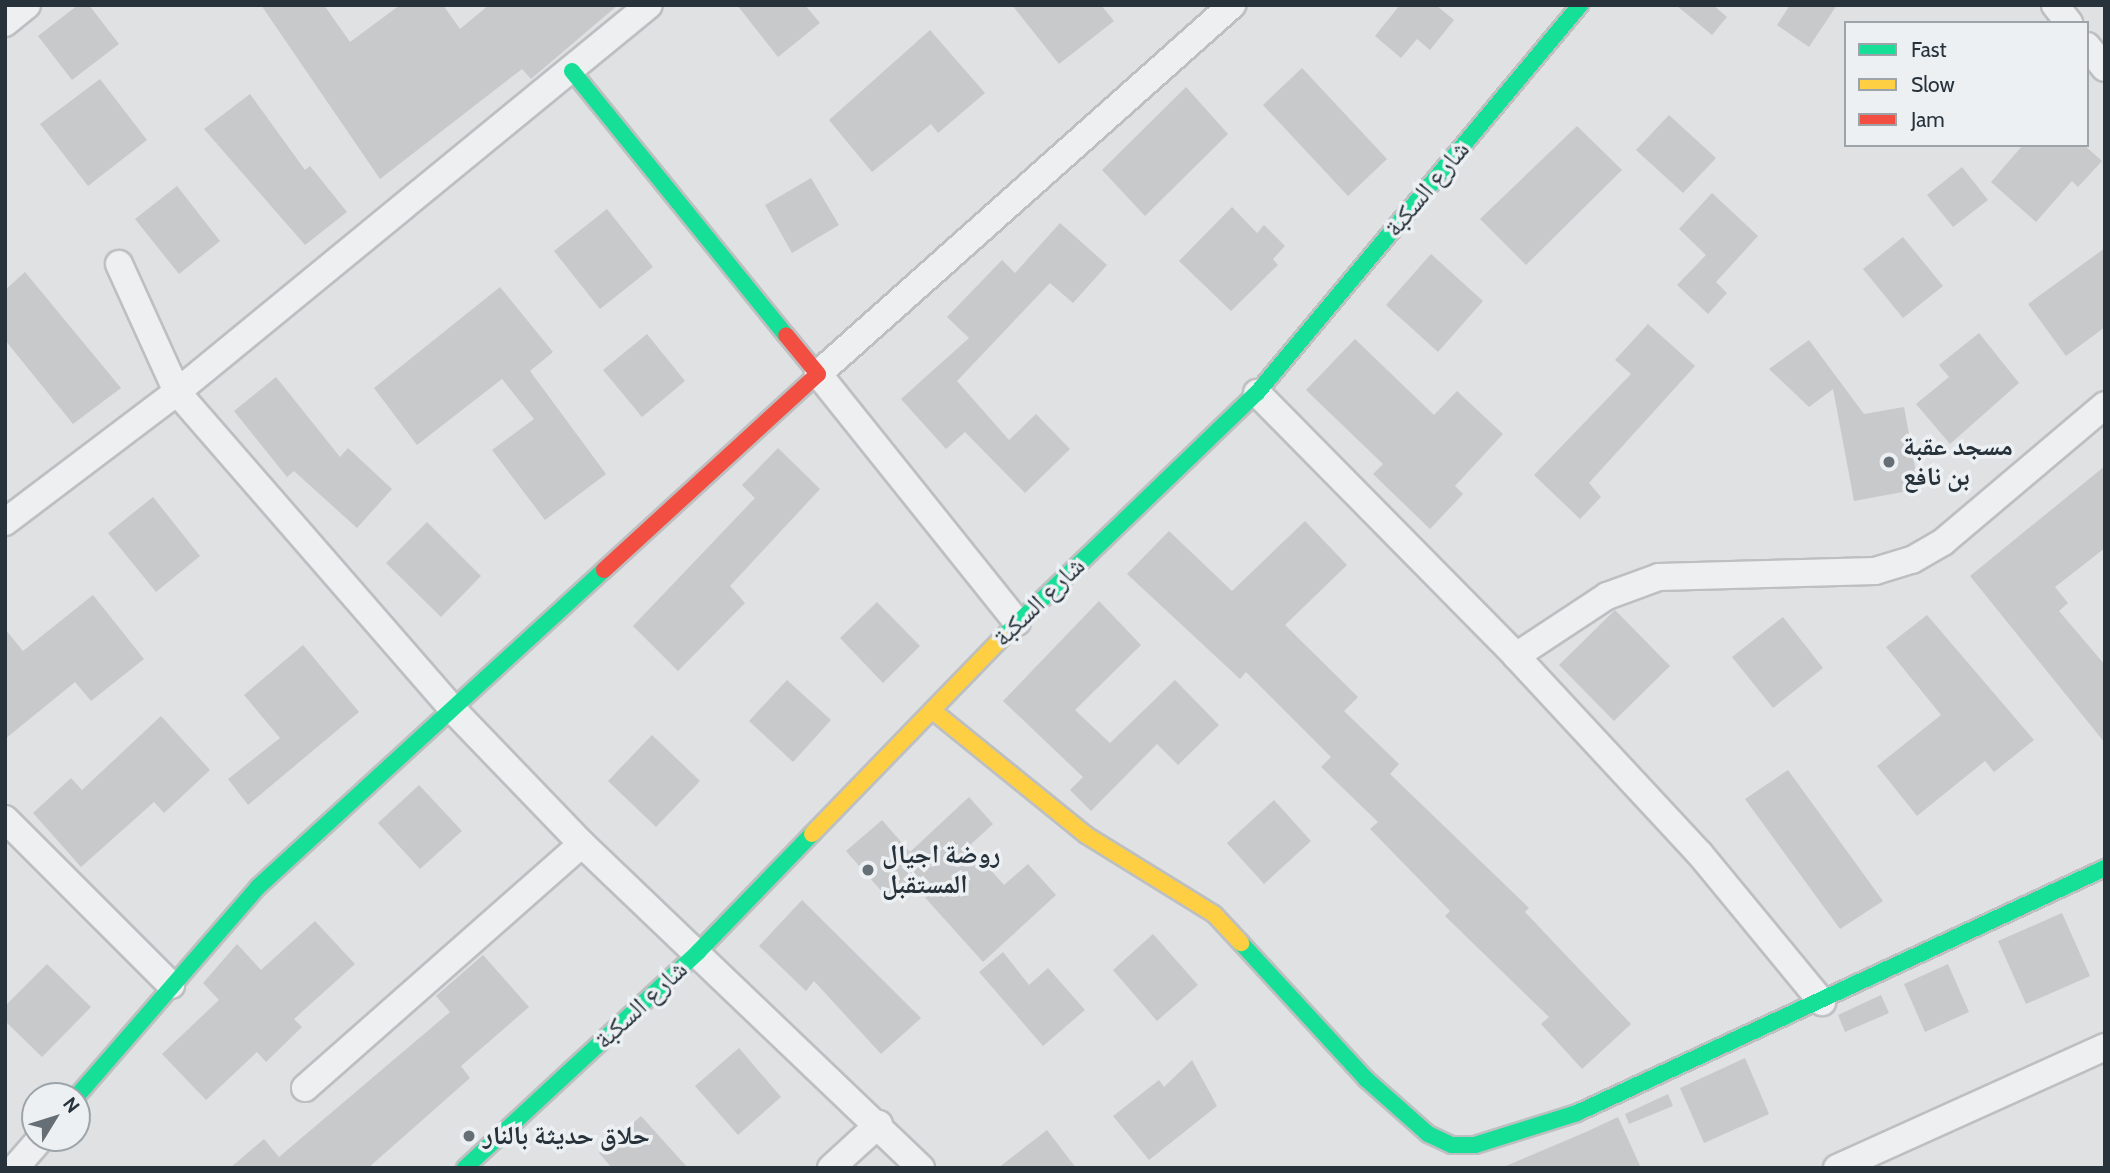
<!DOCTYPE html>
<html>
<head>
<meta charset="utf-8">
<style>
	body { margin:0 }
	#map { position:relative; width:2110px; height:1173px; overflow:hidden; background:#dfe1e3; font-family:Cabin,"Noto Naskh Arabic",sans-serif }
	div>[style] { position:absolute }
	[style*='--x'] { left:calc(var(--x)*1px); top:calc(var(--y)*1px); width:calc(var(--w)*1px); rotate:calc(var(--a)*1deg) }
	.building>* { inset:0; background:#c7c9cb }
	.roads { filter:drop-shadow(2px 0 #bdbfc1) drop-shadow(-2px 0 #bdbfc1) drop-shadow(0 2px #bdbfc1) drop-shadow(0 -2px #bdbfc1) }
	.street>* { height:26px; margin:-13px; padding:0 13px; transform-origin:13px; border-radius:13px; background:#eeeff0 }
	.fast>* { height:16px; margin:-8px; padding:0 8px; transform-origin:8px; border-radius:8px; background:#16e098 }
	.slow>* { height:16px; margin:-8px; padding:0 8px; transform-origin:8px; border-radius:8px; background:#ffcf43 }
	.jam>* { height:16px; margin:-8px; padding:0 8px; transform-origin:8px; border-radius:8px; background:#f24e42 }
	.dots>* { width:19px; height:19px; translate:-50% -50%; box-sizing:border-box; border:4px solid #ecf0f3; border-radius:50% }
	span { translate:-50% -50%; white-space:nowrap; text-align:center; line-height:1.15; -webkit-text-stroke:7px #ecf0f3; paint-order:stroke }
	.street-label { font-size:26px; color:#27323b }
	.poi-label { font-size:26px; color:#27323b; font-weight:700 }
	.left { translate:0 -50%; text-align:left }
	.frame { position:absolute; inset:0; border:7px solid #27323b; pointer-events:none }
	.legend { position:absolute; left:1844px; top:21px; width:245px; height:126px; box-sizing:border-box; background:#ecf0f3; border:2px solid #9da4a9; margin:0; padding:9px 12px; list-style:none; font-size:21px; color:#27323b }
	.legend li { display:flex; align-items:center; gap:14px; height:35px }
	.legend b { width:35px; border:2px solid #9da4a9 }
	.north { position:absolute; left:21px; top:1082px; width:70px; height:70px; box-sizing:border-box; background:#ecf0f3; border:2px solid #9da4a9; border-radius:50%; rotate:52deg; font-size:19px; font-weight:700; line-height:28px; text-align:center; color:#27323b }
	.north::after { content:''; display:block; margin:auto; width:24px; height:32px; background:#676f76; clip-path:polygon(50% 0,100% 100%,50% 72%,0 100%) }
</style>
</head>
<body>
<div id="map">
	<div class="building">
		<i style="clip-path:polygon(78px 5px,89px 5px,119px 44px,72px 80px,38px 36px)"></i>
		<i style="clip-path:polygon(261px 5px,324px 5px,350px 42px,400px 5px,443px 5px,460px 29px,489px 5px,618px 5px,531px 79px,522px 69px,380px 179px)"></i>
		<i style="clip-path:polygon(737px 5px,805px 5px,820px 23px,778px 57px)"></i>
		<i style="clip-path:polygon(1012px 5px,1101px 5px,1114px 21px,1059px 64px)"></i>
		<i style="clip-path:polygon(1400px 5px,1436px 5px,1454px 20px,1430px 50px,1417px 39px,1401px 58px,1375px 36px)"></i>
		<i style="clip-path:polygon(1676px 5px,1713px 5px,1727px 17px,1712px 35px)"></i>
		<i style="clip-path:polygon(1790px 5px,1837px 5px,1809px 47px,1777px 25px)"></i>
		<i style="clip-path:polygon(930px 30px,985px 93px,938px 133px,931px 124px,872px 172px,829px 120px)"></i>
		<i style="clip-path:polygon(1302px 68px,1387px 159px,1348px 196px,1263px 105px)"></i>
		<i style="clip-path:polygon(100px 79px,147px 140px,88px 186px,40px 124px)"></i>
		<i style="clip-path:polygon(1186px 87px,1228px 134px,1145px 216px,1102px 170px)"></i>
		<i style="clip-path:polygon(250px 94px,305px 170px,310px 166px,347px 212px,305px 245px,204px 129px)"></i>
		<i style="clip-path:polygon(1669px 115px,1716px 158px,1683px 193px,1636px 150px)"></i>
		<i style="clip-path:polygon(1577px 126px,1622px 170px,1526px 265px,1480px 219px)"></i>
		<i style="clip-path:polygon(2023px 145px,2084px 145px,2102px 161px,2078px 187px,2072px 181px,2036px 222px,1991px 182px)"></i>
		<i style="clip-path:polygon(1962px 167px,1988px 200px,1953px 227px,1927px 195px)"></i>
		<i style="clip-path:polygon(811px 178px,839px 225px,792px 253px,765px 205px)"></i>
		<i style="clip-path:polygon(177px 186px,220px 241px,179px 274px,135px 219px)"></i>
		<i style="clip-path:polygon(1712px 193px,1758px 236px,1716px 282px,1727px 293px,1708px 314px,1677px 285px,1706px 255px,1679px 229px)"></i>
		<i style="clip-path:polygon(1232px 207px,1257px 233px,1264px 225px,1285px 246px,1273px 259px,1278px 265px,1231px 311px,1179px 261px)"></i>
		<i style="clip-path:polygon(607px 209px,653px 267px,600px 309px,554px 251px)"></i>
		<i style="clip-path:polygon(1060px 223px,1107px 265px,1073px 303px,1050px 283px,957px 381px,1009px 440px,1036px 414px,1070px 449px,1025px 493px,965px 432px,946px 449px,901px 399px,969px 338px,947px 317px,1002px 260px,1015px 273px)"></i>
		<i style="clip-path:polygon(1903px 237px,1943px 286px,1903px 318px,1863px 269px)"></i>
		<i style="clip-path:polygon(2105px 248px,2105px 327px,2066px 356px,2028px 304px)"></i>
		<i style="clip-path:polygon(1431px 254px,1483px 301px,1438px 352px,1386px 305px)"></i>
		<i style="clip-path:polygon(25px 272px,121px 388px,73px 424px,5px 340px,5px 290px)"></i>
		<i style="clip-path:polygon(500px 287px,553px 352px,530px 371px,606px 474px,545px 520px,492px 450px,534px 419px,502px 379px,417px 445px,374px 388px)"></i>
		<i style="clip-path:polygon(1648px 324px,1695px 366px,1589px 483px,1601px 497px,1580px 519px,1534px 475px,1631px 374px,1615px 360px)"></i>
		<i style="clip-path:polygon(1979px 333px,2019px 383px,1950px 444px,1916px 404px,1949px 377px,1939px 365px)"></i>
		<i style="clip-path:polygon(647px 334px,685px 381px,642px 417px,603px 370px)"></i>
		<i style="clip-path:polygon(1355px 339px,1434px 415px,1457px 391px,1503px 434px,1455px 486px,1463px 494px,1430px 529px,1373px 474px,1383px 464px,1306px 390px)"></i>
		<i style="clip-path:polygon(1809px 340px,1864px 414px,1904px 407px,1919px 489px,1854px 501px,1833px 389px,1809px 407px,1769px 369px)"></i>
		<i style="clip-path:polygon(276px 377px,340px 457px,348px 448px,392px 489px,357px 528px,294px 471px,287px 477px,234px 411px)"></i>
		<i style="clip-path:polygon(778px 448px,820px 489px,730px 586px,745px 603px,678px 671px,633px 626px,755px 498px,742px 485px)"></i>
		<i style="clip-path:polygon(2105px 466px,2105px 548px,2055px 587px,2068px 603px,2059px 611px,2105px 665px,2105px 743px,1970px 576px)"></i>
		<i style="clip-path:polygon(153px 497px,200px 556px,156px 592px,108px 533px)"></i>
		<i style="clip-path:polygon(1305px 521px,1347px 565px,1285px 625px,1358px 697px,1344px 711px,1399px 764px,1390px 774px,1529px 908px,1525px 912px,1631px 1024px,1582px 1069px,1541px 1024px,1549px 1017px,1445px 916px,1450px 911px,1370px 829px,1378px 822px,1321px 767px,1331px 757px,1246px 672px,1240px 679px,1127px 574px,1169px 531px,1232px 591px)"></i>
		<i style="clip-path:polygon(427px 522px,481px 576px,441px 617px,386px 563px)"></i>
		<i style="clip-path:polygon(93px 595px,144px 659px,91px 701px,75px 682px,5px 739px,5px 629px,23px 651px)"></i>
		<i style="clip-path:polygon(1099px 601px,1141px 645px,1075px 710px,1110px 743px,1175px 680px,1219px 725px,1178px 765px,1157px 744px,1091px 811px,1070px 790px,1083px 777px,1003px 701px)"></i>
		<i style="clip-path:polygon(877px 602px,920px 646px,883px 683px,840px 638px)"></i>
		<i style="clip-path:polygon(1615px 610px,1670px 666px,1614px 721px,1559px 665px)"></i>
		<i style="clip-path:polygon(1927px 615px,2034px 740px,1994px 772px,1985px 761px,1917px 816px,1877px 766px,1941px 715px,1886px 647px)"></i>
		<i style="clip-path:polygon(1783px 617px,1823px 668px,1773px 708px,1732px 657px)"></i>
		<i style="clip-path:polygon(303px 645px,359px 712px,248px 805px,228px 779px,280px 738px,244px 695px)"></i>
		<i style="clip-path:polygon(787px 680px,831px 720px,793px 762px,749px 721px)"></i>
		<i style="clip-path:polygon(161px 716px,210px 770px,164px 813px,154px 802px,81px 867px,33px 813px,71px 778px,82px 790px)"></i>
		<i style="clip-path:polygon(652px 735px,700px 781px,656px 827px,608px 781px)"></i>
		<i style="clip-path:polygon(1788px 770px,1883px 901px,1840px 929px,1745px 799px)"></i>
		<i style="clip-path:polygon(419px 785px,462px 831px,420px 869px,378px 823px)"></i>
		<i style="clip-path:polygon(969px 797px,993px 824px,969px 846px,1004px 885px,1028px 864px,1056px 895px,983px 962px,912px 883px,891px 902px,846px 851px,882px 820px,910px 852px)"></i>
		<i style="clip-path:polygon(1274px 800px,1311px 841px,1264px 884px,1227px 843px)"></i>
		<i style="clip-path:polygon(802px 900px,921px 1018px,881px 1054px,814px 981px,806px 991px,759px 946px)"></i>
		<i style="clip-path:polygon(2062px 913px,2090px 976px,2026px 1004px,1998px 941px)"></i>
		<i style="clip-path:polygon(315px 921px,355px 964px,294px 1019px,302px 1027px,266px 1062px,257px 1052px,206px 1100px,162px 1054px,219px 1000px,203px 983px,237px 944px,261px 970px)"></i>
		<i style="clip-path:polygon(1153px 934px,1198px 985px,1157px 1021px,1113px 970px)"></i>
		<i style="clip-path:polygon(1003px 952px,1029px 985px,1048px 968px,1085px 1010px,1043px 1046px,979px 972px)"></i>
		<i style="clip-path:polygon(483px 955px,529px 1007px,461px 1066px,470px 1078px,368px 1168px,230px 1168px,264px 1139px,279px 1157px,450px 1012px,436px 996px)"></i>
		<i style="clip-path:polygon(47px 964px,91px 1007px,42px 1057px,5px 1021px,5px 1006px)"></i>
		<i style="clip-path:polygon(1948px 964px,1969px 1012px,1925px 1032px,1904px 984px)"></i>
		<i style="clip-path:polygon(1881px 995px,1889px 1013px,1845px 1032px,1838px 1015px)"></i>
		<i style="clip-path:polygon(739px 1048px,781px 1097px,738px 1135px,695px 1086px)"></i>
		<i style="clip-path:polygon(1745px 1058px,1769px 1114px,1704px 1143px,1680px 1088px)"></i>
		<i style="clip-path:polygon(1192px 1060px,1217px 1106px,1149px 1160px,1113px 1116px,1159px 1080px,1164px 1087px)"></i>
		<i style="clip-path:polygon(1668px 1094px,1673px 1106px,1629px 1124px,1625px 1114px)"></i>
		<i style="clip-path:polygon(641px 1116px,688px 1168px,612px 1168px,599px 1153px)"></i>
		<i style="clip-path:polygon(1618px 1117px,1641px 1168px,1501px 1168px,1586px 1132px)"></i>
		<i style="clip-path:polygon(1047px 1130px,1076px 1168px,998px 1168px)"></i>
	</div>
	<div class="roads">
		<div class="street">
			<i style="--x:2055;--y:5;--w:23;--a:52"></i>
			<i style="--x:5;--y:23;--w:28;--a:-39"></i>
			<i style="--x:2087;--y:46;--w:28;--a:51"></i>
			<i style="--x:119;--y:264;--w:141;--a:65.6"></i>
			<i style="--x:177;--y:392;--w:424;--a:49"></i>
			<i style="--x:455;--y:712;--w:183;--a:46.1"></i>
			<i style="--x:582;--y:844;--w:469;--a:43.7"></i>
			<i style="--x:1257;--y:393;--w:369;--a:45.4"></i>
			<i style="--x:1516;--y:656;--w:270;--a:47.1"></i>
			<i style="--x:1700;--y:854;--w:192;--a:50.5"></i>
			<i style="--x:5;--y:522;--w:216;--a:-37.1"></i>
			<i style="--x:177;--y:392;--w:610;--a:-39.35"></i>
			<i style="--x:1017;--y:622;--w:318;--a:-128.7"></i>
			<i style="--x:818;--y:374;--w:555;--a:-41.71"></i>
			<i style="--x:1516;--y:656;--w:109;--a:-33.4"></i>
			<i style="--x:1607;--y:596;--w:55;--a:-20.1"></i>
			<i style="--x:1659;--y:577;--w:216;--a:-1.6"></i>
			<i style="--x:1875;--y:571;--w:39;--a:-17"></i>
			<i style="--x:1912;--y:560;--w:36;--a:-30"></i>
			<i style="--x:1943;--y:542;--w:212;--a:-40.2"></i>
			<i style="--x:5;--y:819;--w:235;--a:45"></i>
			<i style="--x:305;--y:1088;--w:369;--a:-41.4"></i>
			<i style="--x:15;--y:1168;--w:40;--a:-49"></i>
			<i style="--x:831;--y:1168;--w:65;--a:-42.5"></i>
			<i style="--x:1837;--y:1168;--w:294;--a:-24.3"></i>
		</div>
		<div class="fast">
			<i style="--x:572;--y:71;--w:340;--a:51"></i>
			<i style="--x:1002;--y:638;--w:354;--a:-43.9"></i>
			<i style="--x:1257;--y:393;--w:505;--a:-50.22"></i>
			<i style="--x:1241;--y:943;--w:185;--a:47.4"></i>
			<i style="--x:1366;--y:1079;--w:83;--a:41.6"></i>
			<i style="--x:1428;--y:1134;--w:26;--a:25"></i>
			<i style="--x:1452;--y:1145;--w:23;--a:0"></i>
			<i style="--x:1475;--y:1145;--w:107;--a:-17.4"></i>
			<i style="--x:1577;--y:1113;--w:582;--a:-24.89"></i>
			<i style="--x:77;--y:1096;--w:276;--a:-49.1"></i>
			<i style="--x:258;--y:887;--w:469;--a:-42.5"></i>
			<i style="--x:465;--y:1168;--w:318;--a:-42.8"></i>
			<i style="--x:698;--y:952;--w:164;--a:-46"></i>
		</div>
		<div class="slow">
			<i style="--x:933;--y:711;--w:197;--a:39"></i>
			<i style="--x:1086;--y:835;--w:150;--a:31.7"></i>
			<i style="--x:1214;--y:914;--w:40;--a:47"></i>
			<i style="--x:812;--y:834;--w:273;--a:-45.9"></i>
		</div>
		<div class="jam">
			<i style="--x:604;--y:570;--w:290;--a:-42.5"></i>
			<i style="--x:818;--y:374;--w:50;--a:-129.4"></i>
		</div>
	</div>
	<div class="dots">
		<i style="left:1889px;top:462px;background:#676f76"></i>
		<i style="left:868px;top:870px;background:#676f76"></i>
		<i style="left:469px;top:1136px;background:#676f76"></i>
	</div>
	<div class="street-label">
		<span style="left:1427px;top:189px;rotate:-50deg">شارع السكبة</span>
		<span style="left:1039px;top:602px;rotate:-44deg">شارع السكبة</span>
		<span style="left:641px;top:1005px;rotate:-43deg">شارع السكبة</span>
	</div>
	<div class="poi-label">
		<span class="left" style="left:1903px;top:462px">مسجد عقبة<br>بن نافع</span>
		<span class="left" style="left:882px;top:870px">روضة اجيال<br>المستقبل</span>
		<span class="left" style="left:483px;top:1136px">حلاق حديثة بالنار</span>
	</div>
	<div class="frame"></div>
	<ul class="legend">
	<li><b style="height:9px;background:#16e098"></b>Fast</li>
	<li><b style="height:9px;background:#ffcf43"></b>Slow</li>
	<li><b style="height:9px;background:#f24e42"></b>Jam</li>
	</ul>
	<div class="north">N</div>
</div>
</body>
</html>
